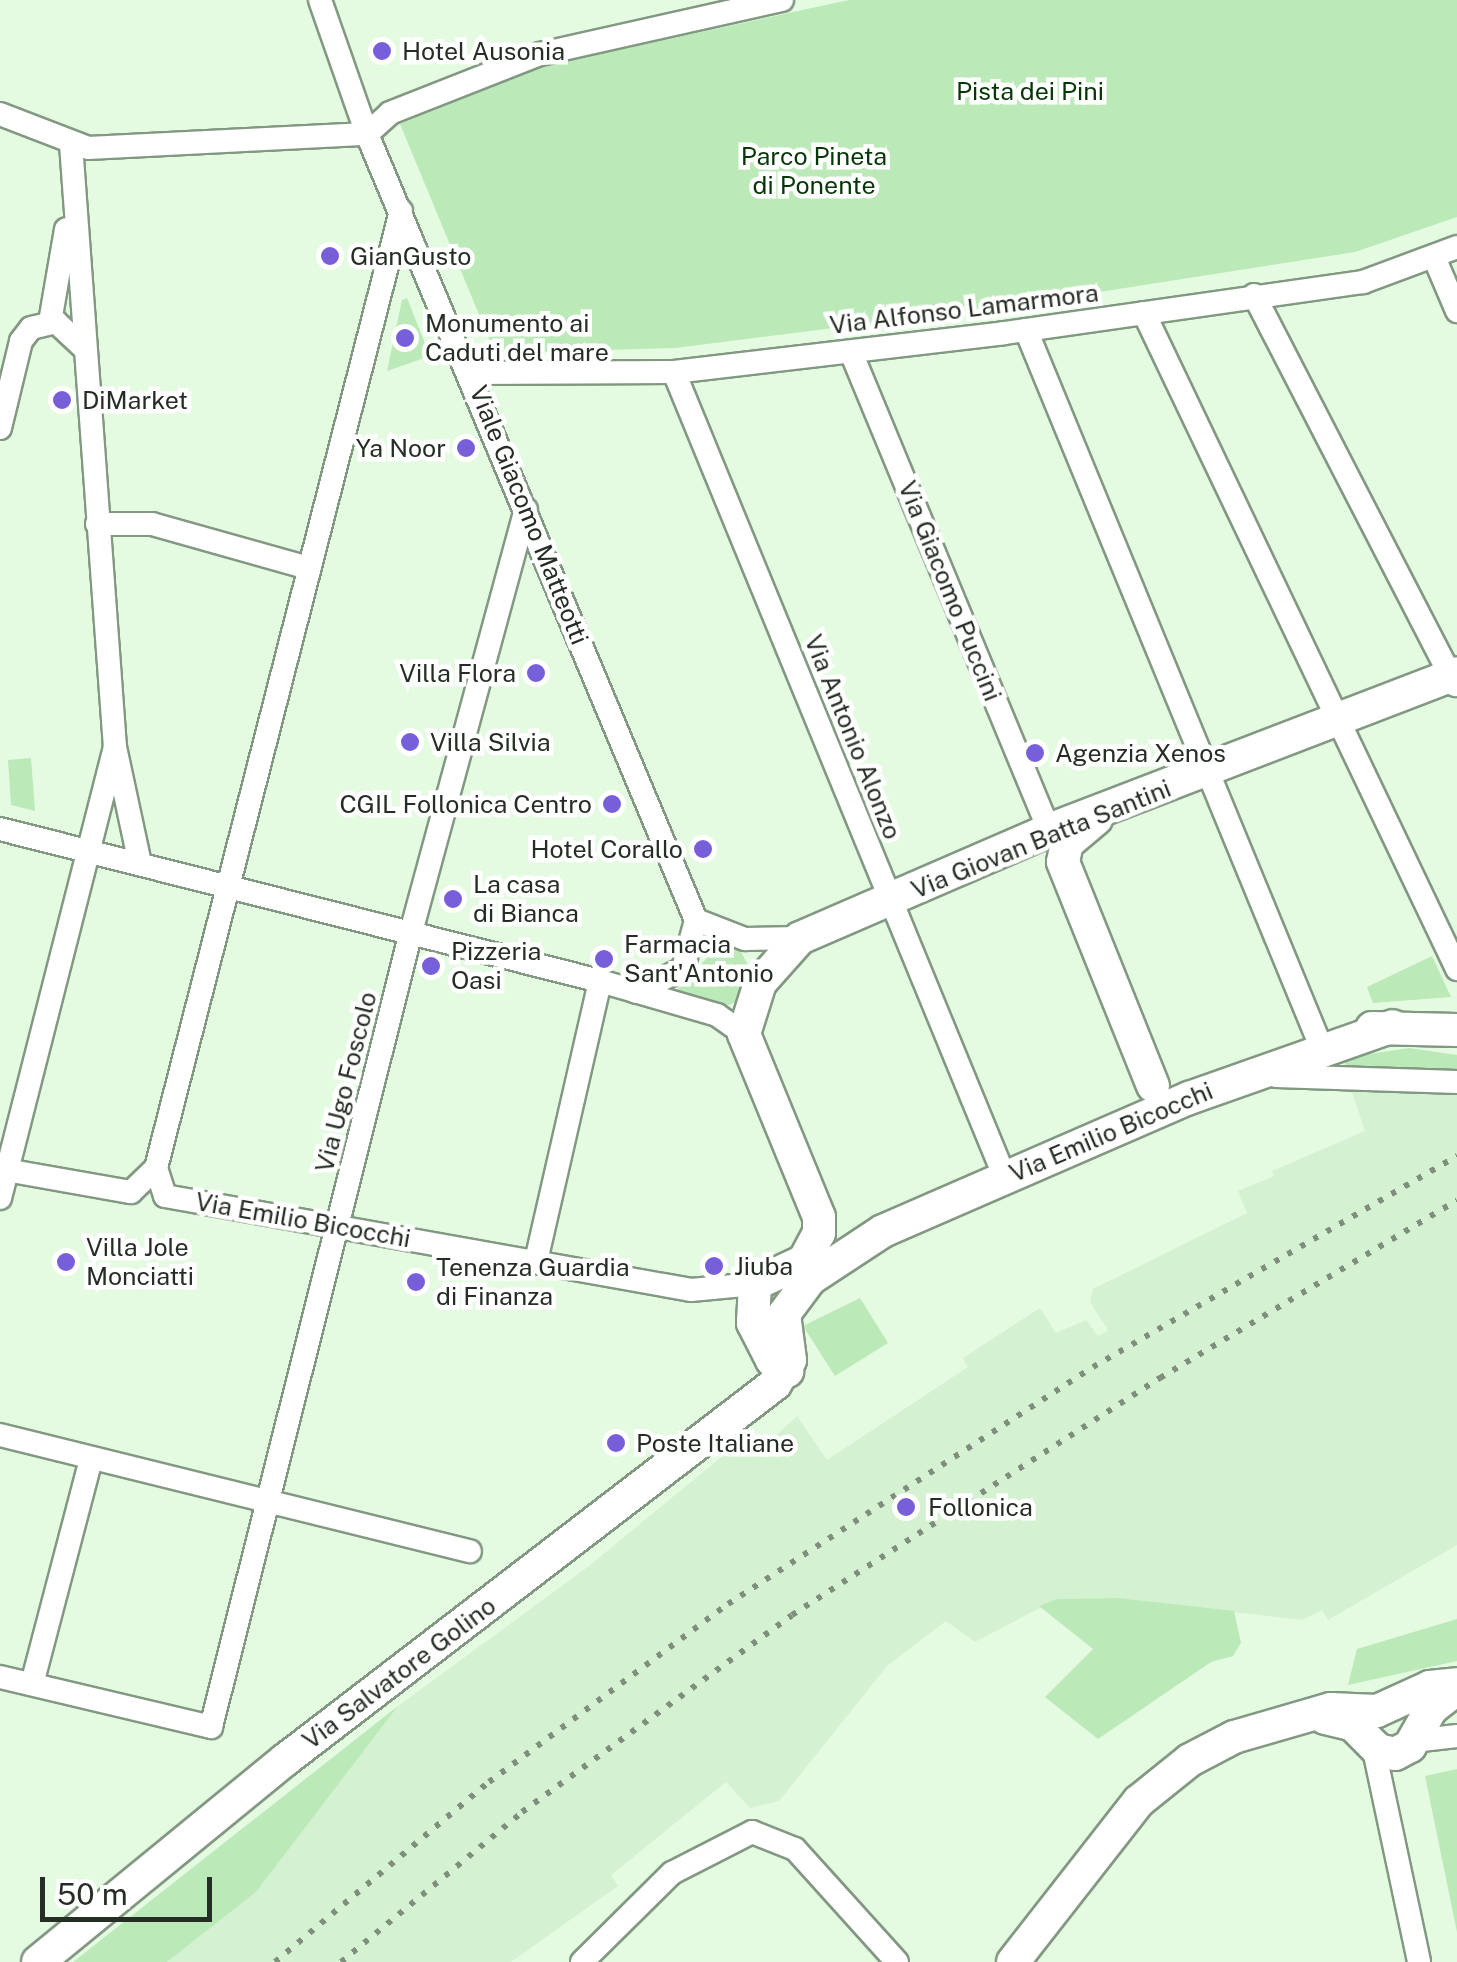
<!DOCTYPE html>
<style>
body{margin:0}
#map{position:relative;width:1457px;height:1962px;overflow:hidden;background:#e4fbe2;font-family:"Public Sans",sans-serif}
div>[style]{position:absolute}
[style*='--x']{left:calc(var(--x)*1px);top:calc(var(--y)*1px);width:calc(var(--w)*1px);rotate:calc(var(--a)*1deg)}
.built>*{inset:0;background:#d4f1d2}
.green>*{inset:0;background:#bbe9b8}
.roads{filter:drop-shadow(2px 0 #839882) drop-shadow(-2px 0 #839882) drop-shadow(0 2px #839882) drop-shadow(0 -2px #839882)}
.street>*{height:22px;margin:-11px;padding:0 11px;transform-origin:11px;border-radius:11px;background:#fff}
.secondary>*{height:32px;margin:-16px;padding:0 16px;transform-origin:16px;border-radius:16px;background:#fff}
.rail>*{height:6px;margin-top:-3px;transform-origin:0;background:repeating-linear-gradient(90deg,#7f8e7d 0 5px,transparent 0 15px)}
.dots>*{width:28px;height:28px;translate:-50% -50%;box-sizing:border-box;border:5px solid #fff;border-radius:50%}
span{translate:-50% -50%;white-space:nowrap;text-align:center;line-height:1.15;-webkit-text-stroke:9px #fff;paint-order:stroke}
.poi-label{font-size:25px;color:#252e24}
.left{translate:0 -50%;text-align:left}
.right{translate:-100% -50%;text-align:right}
.park-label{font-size:25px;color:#063707}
.street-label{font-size:25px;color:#252e24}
.scale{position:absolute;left:40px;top:1877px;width:172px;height:45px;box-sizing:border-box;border:5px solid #252e24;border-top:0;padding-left:12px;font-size:30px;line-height:35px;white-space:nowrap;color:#252e24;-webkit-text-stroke:8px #fff;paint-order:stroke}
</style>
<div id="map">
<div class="built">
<div style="clip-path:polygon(1352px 1092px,1457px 1093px,1457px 1545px,1328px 1620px,1322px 1610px,1302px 1620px,1118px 1598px,1057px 1599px,975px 1642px,946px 1621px,887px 1666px,779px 1801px,750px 1808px,726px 1782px,611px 1875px,618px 1886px,511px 1962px,167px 1962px,256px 1892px,398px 1706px,589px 1566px,737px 1444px,776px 1436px,797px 1416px,827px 1460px,968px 1367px,963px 1358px,1040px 1308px,1056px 1333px,1086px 1320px,1098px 1336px,1108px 1330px,1090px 1302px,1093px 1289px,1247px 1213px,1238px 1191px,1274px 1176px,1272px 1171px,1365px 1131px)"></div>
</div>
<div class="green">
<div style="clip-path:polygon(849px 0,1457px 0,1457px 217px,1355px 252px,1009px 306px,675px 348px,495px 353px,400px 124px,544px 66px)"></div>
<div style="clip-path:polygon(407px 298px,430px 356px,387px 371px,402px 300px)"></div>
<div style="clip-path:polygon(31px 758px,35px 811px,11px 805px,8px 760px)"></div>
<div style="clip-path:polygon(720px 944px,740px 950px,750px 969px,737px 1001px,729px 1005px,675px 992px)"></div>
<div style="clip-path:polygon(1432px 956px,1451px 997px,1373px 1003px,1367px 987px)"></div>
<div style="clip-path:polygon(1409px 1048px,1457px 1055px,1457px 1072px,1348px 1071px,1343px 1058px)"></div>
<div style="clip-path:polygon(860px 1298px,888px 1343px,835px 1376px,803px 1326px)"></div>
<div style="clip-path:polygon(1118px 1598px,1234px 1611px,1241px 1643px,1233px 1656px,1211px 1662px,1098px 1739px,1045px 1697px,1093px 1649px,1039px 1606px,1057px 1599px)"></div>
<div style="clip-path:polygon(1457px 1619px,1457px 1661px,1348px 1685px,1357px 1649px)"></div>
<div style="clip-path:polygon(398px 1706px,256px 1892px,167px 1962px,73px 1962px)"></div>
<div style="clip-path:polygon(1457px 1769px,1457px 1932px,1425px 1776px)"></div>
</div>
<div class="roads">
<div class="street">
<div style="--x:320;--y:0;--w:142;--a:70.7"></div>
<div style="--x:367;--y:134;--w:852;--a:67.29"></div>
<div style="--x:696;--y:920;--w:51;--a:104.9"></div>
<div style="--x:683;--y:969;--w:52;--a:153.9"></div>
<div style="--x:0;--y:114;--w:94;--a:21.1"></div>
<div style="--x:88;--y:148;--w:279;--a:-2.9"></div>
<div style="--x:367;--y:134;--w:31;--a:-42"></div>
<div style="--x:390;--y:113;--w:161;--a:-21.5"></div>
<div style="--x:540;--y:54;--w:248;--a:-12.6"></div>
<div style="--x:71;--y:144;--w:605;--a:85.83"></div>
<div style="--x:115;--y:747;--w:120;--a:77.9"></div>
<div style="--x:1434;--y:257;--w:59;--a:66.9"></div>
<div style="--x:1254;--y:295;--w:439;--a:62.7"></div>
<div style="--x:1144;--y:313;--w:727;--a:64.49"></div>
<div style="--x:50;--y:322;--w:94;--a:-80.2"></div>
<div style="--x:1026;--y:330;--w:765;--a:67.63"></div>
<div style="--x:851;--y:352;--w:517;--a:67.5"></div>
<div style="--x:674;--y:372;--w:871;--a:67.67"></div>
<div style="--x:471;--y:373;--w:203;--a:-0.3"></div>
<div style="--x:674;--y:372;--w:332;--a:-6.7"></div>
<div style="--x:1004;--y:333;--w:363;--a:-8.1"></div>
<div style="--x:1363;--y:282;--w:100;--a:-20.4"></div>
<div style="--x:0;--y:428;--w:89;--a:-76.4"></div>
<div style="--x:21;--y:341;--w:16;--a:-52"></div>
<div style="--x:31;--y:328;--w:26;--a:-13"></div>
<div style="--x:56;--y:322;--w:37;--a:43"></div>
<div style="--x:97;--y:524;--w:55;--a:0"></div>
<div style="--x:152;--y:524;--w:163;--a:15.7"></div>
<div style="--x:0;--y:829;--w:619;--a:14.22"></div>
<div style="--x:600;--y:981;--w:122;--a:16.2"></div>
<div style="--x:717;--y:1015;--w:33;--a:35"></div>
<div style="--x:696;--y:920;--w:53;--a:21.2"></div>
<div style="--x:745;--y:939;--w:55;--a:-1"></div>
<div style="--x:1276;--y:1076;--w:181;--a:1.9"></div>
<div style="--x:156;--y:1168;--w:29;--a:72"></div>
<div style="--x:165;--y:1196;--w:534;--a:10.13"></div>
<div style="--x:691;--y:1290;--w:64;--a:-5.4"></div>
<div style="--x:0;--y:1169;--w:133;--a:10"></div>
<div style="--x:131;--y:1192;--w:35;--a:-44"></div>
<div style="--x:156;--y:1168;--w:988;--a:-75.64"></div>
<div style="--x:0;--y:1198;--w:462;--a:-75.7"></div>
<div style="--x:536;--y:1261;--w:287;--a:-77.1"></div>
<div style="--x:0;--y:1435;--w:484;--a:13.9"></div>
<div style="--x:0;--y:1677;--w:217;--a:13.3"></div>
<div style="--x:211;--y:1727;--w:820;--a:-75.88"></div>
<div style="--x:411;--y:932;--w:438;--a:-74.8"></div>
<div style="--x:32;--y:1684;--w:233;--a:-75.3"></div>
<div style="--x:1413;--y:1741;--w:44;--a:-6.5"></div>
<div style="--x:1373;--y:1745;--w:222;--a:78"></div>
<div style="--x:582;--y:1962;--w:127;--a:-44.7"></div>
<div style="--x:672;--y:1873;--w:90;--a:-27.1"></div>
<div style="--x:752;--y:1832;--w:46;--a:21.6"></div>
<div style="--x:795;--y:1849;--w:152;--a:47.9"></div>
</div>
<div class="secondary">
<div style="--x:1096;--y:819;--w:38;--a:140"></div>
<div style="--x:1067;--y:843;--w:19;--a:102"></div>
<div style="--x:1063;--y:862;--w:241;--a:68.1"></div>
<div style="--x:1372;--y:1028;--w:85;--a:1.3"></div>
<div style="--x:755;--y:1284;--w:54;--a:-25.1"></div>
<div style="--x:804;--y:1261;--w:32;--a:-62"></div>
<div style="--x:819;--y:1233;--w:16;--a:-90"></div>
<div style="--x:819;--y:1217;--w:198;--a:-112.3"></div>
<div style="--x:744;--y:1034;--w:53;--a:-72.6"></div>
<div style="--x:760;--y:983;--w:60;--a:-48.4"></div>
<div style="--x:800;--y:938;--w:271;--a:-23.4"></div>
<div style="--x:1049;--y:830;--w:437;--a:-21"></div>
<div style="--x:755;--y:1284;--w:39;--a:93"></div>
<div style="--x:753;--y:1323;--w:42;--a:62.8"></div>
<div style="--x:772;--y:1360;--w:19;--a:36"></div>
<div style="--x:1325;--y:1718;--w:28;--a:13"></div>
<div style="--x:1352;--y:1724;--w:37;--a:45"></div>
<div style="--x:1378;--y:1750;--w:17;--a:13"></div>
<div style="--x:1395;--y:1754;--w:17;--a:-28"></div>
<div style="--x:1410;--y:1746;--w:43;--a:-60.4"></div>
<div style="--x:1431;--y:1709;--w:33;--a:-38"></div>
<div style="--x:38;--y:1962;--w:319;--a:-39.3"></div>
<div style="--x:285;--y:1760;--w:618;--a:-37.5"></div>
<div style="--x:775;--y:1384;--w:28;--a:-58"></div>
<div style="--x:790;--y:1360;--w:46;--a:-97.4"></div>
<div style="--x:784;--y:1314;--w:44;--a:-53.4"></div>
<div style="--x:810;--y:1279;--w:87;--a:-33.3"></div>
<div style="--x:883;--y:1231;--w:334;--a:-23.5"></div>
<div style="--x:1189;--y:1098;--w:216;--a:-19.4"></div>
<div style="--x:1013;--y:1962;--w:204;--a:-52"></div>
<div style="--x:1139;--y:1801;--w:65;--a:-38.8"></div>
<div style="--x:1190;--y:1760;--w:50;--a:-27.6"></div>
<div style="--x:1234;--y:1737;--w:101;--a:-16.1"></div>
<div style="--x:1331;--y:1709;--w:46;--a:2.5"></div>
<div style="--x:1377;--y:1711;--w:58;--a:-24.4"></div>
<div style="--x:1430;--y:1687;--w:27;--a:-6"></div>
</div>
</div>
<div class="rail">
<div style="--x:275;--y:1962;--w:280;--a:-40.1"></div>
<div style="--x:489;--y:1782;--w:298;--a:-36.7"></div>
<div style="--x:728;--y:1604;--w:435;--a:-33"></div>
<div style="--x:1093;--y:1367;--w:421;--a:-30.1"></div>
<div style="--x:341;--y:1962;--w:235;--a:-39.6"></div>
<div style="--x:522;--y:1812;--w:334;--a:-36.1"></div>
<div style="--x:792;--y:1615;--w:438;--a:-32.8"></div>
<div style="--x:1160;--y:1378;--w:346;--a:-30.9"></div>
</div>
<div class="dots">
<div style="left:382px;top:51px;background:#765fd9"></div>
<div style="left:330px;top:256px;background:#765fd9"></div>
<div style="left:405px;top:338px;background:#765fd9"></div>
<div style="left:62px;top:400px;background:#765fd9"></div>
<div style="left:466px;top:448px;background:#765fd9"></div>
<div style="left:536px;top:673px;background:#765fd9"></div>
<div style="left:410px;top:742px;background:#765fd9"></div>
<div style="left:1035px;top:753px;background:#765fd9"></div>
<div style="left:612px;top:804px;background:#765fd9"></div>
<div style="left:703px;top:849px;background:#765fd9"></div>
<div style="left:453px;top:899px;background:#765fd9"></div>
<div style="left:604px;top:959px;background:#765fd9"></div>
<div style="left:431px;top:966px;background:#765fd9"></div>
<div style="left:66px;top:1262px;background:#765fd9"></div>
<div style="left:714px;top:1266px;background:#765fd9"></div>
<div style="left:416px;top:1282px;background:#765fd9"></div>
<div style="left:616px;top:1443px;background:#765fd9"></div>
<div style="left:906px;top:1507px;background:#765fd9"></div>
</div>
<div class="poi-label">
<span class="left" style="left:402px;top:51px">Hotel Ausonia</span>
<span class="left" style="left:350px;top:256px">GianGusto</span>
<span class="left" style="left:425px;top:338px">Monumento ai<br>Caduti del mare</span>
<span class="left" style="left:82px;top:400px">DiMarket</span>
<span class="right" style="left:446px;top:448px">Ya Noor</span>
<span class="right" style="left:516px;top:673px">Villa Flora</span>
<span class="left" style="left:430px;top:742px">Villa Silvia</span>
<span class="left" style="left:1055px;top:753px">Agenzia Xenos</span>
<span class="right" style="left:592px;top:804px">CGIL Follonica Centro</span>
<span class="right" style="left:683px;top:849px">Hotel Corallo</span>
<span class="left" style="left:473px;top:899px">La casa<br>di Bianca</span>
<span class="left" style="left:624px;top:959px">Farmacia<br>Sant'Antonio</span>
<span class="left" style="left:451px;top:966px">Pizzeria<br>Oasi</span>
<span class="left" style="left:86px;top:1262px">Villa Jole<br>Monciatti</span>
<span class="left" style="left:734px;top:1266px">Jiuba</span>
<span class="left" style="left:436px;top:1282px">Tenenza Guardia<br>di Finanza</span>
<span class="left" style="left:636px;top:1443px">Poste Italiane</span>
<span class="left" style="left:928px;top:1507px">Follonica</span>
</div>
<div class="park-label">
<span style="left:1030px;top:91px">Pista dei Pini</span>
<span style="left:814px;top:171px">Parco Pineta<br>di Ponente</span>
</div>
<div class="street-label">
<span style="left:964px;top:309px;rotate:-7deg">Via Alfonso Lamarmora</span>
<span style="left:529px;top:515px;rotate:68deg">Viale Giacomo Matteotti</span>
<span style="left:950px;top:591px;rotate:68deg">Via Giacomo Puccini</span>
<span style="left:853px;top:737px;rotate:68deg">Via Antonio Alonzo</span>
<span style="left:1041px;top:839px;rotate:-22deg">Via Giovan Batta Santini</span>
<span style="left:346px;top:1082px;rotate:-76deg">Via Ugo Foscolo</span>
<span style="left:1111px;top:1132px;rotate:-23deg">Via Emilio Bicocchi</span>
<span style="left:303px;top:1220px;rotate:10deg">Via Emilio Bicocchi</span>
<span style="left:399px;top:1673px;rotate:-37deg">Via Salvatore Golino</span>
</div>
<div class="scale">50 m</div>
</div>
